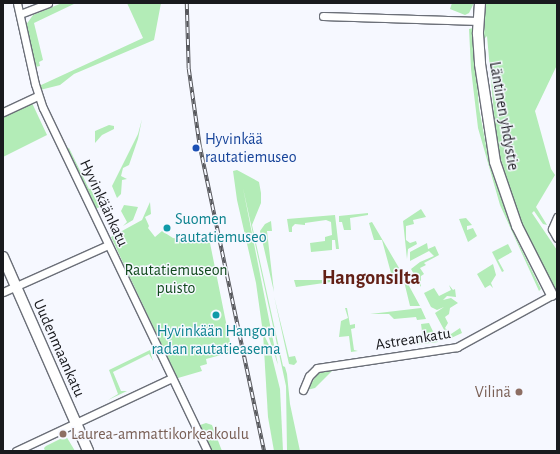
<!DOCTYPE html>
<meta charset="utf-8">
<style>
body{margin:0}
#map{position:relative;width:560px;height:454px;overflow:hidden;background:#f6f8ff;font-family:"Alegreya Sans",sans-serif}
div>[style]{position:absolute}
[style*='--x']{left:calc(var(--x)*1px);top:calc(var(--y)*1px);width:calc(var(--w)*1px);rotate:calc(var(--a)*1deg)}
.green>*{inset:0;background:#b3ecb7}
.roads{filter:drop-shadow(1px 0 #6b6f78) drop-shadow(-1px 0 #6b6f78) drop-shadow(0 1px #6b6f78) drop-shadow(0 -1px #6b6f78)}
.minor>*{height:7px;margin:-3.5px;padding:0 3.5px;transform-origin:3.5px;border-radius:3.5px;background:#fff}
.secondary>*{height:10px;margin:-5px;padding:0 5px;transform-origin:5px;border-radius:5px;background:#fff}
.rail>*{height:3.5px;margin-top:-1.75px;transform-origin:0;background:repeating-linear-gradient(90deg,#f6f8ff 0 6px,#56575c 0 12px);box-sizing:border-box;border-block:1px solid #56575c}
.dots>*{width:11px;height:11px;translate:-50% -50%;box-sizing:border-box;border:2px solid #f6f8ff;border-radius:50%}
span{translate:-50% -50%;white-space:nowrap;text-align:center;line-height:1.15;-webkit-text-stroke:3px #f6f8ff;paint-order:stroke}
.street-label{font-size:16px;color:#191a1e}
.transit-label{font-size:16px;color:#164399}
.left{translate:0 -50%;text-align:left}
.culture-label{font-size:16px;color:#0d838f}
.park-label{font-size:16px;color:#114a1d}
.education-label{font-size:16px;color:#785e54}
.right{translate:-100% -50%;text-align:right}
.district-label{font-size:20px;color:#632016;font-weight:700}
.frame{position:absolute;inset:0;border:4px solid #191a1e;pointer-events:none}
</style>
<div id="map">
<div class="green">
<div style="clip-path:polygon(62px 3px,76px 3px,34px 23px,43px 60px,39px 62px,40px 66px,35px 67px,26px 25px,33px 15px)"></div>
<div style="clip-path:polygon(127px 3px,161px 3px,154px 40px,74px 74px,60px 85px,40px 90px,39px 86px,143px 38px)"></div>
<div style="clip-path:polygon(452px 3px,474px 3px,469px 13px,465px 15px,450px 9px)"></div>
<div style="clip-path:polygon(485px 3px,557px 3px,557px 65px,535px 111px,551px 169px,555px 175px,536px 207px,547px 225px,543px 224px,534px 211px,532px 213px,557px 250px,557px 294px,523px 229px,497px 147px,487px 36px,484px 39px)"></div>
<div style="clip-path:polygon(473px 28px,479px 108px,490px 167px,514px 234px,541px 289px,539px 291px,500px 205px,478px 128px,471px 69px,469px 29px)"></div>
<div style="clip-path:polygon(32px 103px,47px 135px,3px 157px,3px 116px)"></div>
<div style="clip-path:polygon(142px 119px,138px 139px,129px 165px,123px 168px,121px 176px,127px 179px,122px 180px,121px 194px,117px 198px,112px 186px,138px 134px)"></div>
<div style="clip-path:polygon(109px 125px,114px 126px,114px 129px,102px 135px,95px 143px,95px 131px)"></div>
<div style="clip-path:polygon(69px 148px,89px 189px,92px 188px,101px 205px,105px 205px,95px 209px,66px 149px)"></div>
<div style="clip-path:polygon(237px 170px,259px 182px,261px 193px,261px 203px,252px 225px,283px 366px,285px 367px,287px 374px,290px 404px,300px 451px,287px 451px,286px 386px,243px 188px,278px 365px,269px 338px,262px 326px,256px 283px,237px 200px,233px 171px)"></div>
<div style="clip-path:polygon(150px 202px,151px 214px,145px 217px,149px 226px,148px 228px,155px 237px,162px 231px,173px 238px,196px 242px,209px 240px,210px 243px,232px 352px,206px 359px,207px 364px,200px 366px,202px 371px,178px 378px,197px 420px,111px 237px,142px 220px)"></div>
<div style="clip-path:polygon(124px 205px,138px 207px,133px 220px,123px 226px,127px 222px,121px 211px)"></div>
<div style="clip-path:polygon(421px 209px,426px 217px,413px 220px,414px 224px,406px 226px,406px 240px,410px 243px,416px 241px,417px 244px,408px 249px,407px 259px,403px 221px)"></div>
<div style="clip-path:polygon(368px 213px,368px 215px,350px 218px,351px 230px,344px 230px,342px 222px,339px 222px,339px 216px)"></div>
<div style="clip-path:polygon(335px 215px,339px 249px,336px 249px,335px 240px,332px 240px,332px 250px,311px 252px,310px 243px,325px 241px,325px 237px,332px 235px,331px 222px,326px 220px,305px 223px,305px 225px,295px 224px,292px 227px,292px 232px,289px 232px,287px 219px)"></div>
<div style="clip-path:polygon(466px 218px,472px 225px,467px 226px,467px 230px,473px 228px,477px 236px,468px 242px,459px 219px)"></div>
<div style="clip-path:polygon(271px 221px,272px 231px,267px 231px,274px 292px,260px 231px,265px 224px)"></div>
<div style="clip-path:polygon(372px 222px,402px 273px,420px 306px,410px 306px,402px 273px,391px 273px,382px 240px,374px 240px,369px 223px)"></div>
<div style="clip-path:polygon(427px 243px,428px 249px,435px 246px,439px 255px,424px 263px,426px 265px,420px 268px,424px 274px,421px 276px,421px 287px,411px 269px,420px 262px,434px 256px,429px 251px,410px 261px,410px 252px)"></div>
<div style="clip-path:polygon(508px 244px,512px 252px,498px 260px,504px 271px,502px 272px,492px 252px)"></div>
<div style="clip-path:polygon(493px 264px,496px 275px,491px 283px,493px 288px,490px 285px,485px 288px,477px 274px)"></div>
<div style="clip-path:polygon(294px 280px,331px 280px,331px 282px,296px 287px)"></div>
<div style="clip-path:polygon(449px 285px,453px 290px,455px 289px,456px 297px,447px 296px,443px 300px,451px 298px,458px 303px,450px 308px,449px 314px,445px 317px,448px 323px,445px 328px,451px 334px,460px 328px,462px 333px,449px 339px,435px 313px,444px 307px,437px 310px,431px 307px,424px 293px,434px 288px,439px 296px,451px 290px)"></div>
<div style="clip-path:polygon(274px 296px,289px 357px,295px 356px,297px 362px,294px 365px,289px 364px)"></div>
<div style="clip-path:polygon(345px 308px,347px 308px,350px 325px,355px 324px,355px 328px,351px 329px,354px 350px,358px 351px,351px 352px,349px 336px,339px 337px,341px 321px,348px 318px)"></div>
<div style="clip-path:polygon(421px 308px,426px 319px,417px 320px,416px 317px,394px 319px,389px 314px,370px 314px)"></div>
<div style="clip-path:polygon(429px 323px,438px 342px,414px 345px,414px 340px,423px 339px,421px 324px)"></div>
<div style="clip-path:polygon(263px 333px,269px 345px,280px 389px,283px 451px,274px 451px,268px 417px)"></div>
<div style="clip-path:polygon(150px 350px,153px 361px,149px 354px,113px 372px,121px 391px,127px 391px,108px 400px,118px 394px,109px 370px)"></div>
<div style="clip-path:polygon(336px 367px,315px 388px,307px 390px,318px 373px)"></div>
<div style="clip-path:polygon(206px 423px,212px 425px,222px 451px,212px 451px,200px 425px)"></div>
<div style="clip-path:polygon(66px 436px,75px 451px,45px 451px,44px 448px,46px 446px)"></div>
</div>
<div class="roads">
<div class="minor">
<div style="--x:17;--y:3;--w:83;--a:77.5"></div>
<div style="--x:35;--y:84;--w:25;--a:72"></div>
<div style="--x:43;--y:108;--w:380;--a:64.4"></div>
<div style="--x:20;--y:14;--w:30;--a:-21"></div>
<div style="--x:323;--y:16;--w:156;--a:1.8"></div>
<div style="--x:3;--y:112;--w:38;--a:-25"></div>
<div style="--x:557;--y:217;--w:13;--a:113"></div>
<div style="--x:552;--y:229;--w:10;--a:61"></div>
<div style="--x:3;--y:292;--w:115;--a:-24.1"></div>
<div style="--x:303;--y:390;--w:15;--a:-67"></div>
<div style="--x:309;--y:376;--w:11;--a:-45"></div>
<div style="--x:317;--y:368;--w:142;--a:-8.5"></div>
<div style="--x:457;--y:347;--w:108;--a:-28.7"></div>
<div style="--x:16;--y:451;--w:172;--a:-25.1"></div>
</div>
<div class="secondary">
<div style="--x:480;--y:3;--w:31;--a:94"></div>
<div style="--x:478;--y:34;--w:30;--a:86"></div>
<div style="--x:480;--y:64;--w:99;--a:81.3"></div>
<div style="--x:495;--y:162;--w:68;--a:71"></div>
<div style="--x:517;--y:226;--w:77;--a:63.1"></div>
<div style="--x:3;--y:257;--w:212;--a:66.3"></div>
</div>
</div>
<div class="rail">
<div style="--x:187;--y:3;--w:66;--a:88.3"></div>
<div style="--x:189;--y:69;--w:78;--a:81.9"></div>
<div style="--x:200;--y:146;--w:312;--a:78.1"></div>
</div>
<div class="dots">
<div style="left:196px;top:148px;background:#1a4fb4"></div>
<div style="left:167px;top:228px;background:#0f9aa8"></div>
<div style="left:216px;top:315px;background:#0f9aa8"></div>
<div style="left:519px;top:392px;background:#8d6e63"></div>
<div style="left:63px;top:434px;background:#8d6e63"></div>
</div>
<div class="street-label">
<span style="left:504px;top:116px;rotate:80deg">Läntinen yhdystie</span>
<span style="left:104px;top:203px;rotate:65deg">Hyvinkäänkatu</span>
<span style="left:413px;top:339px;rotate:-9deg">Astreankatu</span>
<span style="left:59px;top:348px;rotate:66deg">Uudenmaankatu</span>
</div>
<div class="transit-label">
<span class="left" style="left:205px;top:148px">Hyvinkää<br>rautatiemuseo</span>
</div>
<div class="culture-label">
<span class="left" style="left:175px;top:228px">Suomen<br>rautatiemuseo</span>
<span style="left:216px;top:340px">Hyvinkään Hangon<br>radan rautatieasema</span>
</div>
<div class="park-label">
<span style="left:176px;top:279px">Rautatiemuseon<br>puisto</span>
</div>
<div class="education-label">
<span class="right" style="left:511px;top:392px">Vilinä</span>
<span class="left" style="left:71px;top:434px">Laurea-ammattikorkeakoulu</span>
</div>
<div class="district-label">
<span style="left:371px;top:278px">Hangonsilta</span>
</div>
<div class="frame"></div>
</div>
